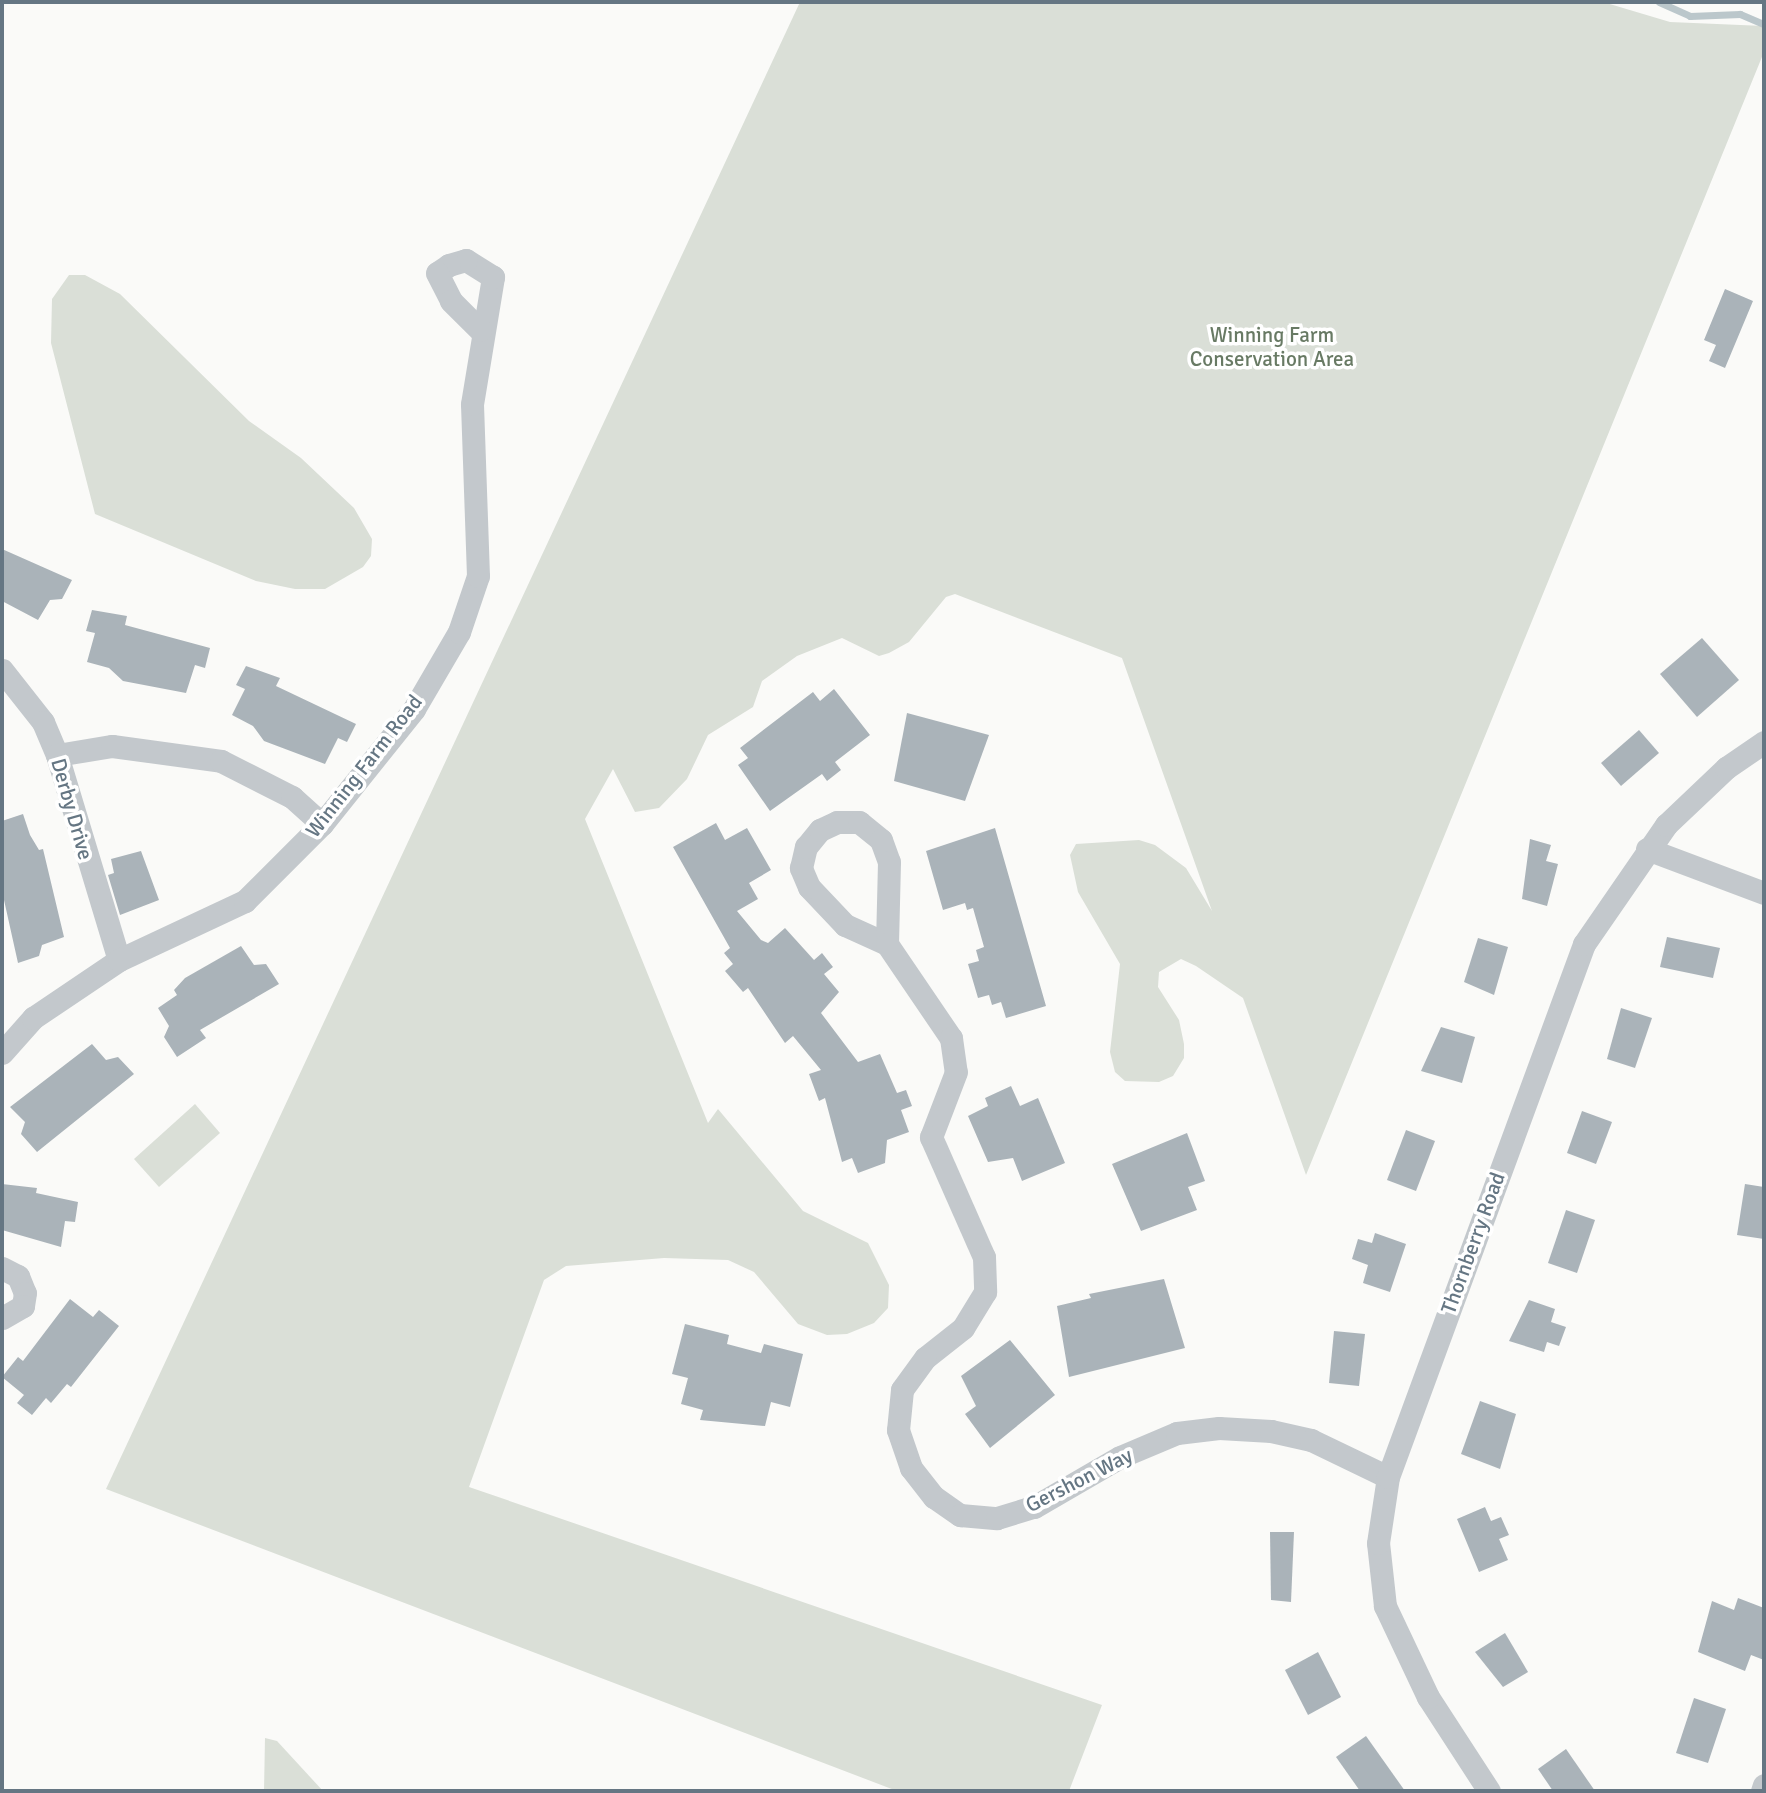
<!DOCTYPE html>
<style>
body{margin:0}
#map{position:relative;width:1766px;height:1793px;overflow:hidden;background:#fafaf8;font-family:Signika,sans-serif}
div>[style]{position:absolute}
[style*='--x']{left:calc(var(--x)*1px);top:calc(var(--y)*1px);width:calc(var(--w)*1px);rotate:calc(var(--a)*1deg)}
.green>*{inset:0;background:#dadfd7}
.stream>*{height:7px;margin:-3.5px;padding:0 3.5px;transform-origin:3.5px;border-radius:3.5px;background:#bbc7cb}
.building>*{inset:0;background:#aab3b9}
.street>*{height:23px;margin:-11.5px;padding:0 11.5px;transform-origin:11.5px;border-radius:11.5px;background:#c3c8cc}
span{translate:-50% -50%;white-space:nowrap;text-align:center;line-height:1.15;-webkit-text-stroke:7px #fff;paint-order:stroke}
.park-label{font-size:21px;color:#687a64}
.street-label{font-size:21px;color:#657683}
.frame{position:absolute;inset:0;border:4px solid #657683;pointer-events:none}
</style>
<div id="map">
<div class="green">
<div style="clip-path:polygon(800px 2px,1603px 2px,1670px 22px,1764px 26px,1764px 52px,1306px 1175px,1243px 998px,1196px 966px,1181px 959px,1159px 972px,1158px 987px,1179px 1020px,1184px 1044px,1184px 1058px,1173px 1076px,1159px 1082px,1125px 1081px,1115px 1072px,1110px 1052px,1120px 964px,1078px 892px,1070px 855px,1076px 844px,1139px 840px,1155px 845px,1186px 868px,1212px 911px,1122px 658px,955px 594px,946px 597px,909px 642px,889px 653px,879px 656px,842px 638px,797px 656px,762px 681px,753px 707px,708px 735px,687px 779px,659px 808px,635px 812px,613px 769px,585px 819px,708px 1123px,718px 1109px,803px 1211px,868px 1243px,889px 1285px,888px 1308px,874px 1323px,847px 1334px,827px 1335px,798px 1324px,754px 1272px,728px 1260px,664px 1258px,566px 1266px,544px 1280px,469px 1487px,1102px 1705px,1069px 1791px,897px 1791px,106px 1489px)"></div>
<div style="clip-path:polygon(69px 275px,85px 275px,120px 294px,249px 421px,301px 458px,354px 508px,372px 539px,371px 556px,363px 567px,325px 589px,295px 589px,256px 581px,95px 514px,51px 343px,52px 299px)"></div>
<div style="clip-path:polygon(195px 1104px,220px 1133px,159px 1187px,134px 1159px)"></div>
<div style="clip-path:polygon(265px 1738px,277px 1741px,323px 1791px,264px 1791px)"></div>
</div>
<div class="stream">
<div style="--x:1659;--y:2;--w:34;--a:24"></div>
<div style="--x:1690;--y:16;--w:50;--a:-2.3"></div>
<div style="--x:1740;--y:14;--w:26;--a:23"></div>
</div>
<div class="building">
<div style="clip-path:polygon(1725px 289px,1753px 301px,1725px 368px,1709px 361px,1716px 345px,1704px 340px)"></div>
<div style="clip-path:polygon(2px 549px,72px 580px,62px 599px,50px 600px,38px 620px,2px 601px)"></div>
<div style="clip-path:polygon(92px 610px,127px 616px,125px 625px,210px 648px,205px 668px,195px 665px,186px 693px,123px 681px,109px 668px,87px 662px,95px 633px,86px 631px)"></div>
<div style="clip-path:polygon(1702px 638px,1739px 680px,1697px 717px,1660px 674px)"></div>
<div style="clip-path:polygon(246px 666px,280px 678px,276px 686px,356px 724px,347px 742px,338px 738px,325px 764px,264px 741px,253px 726px,232px 715px,245px 689px,236px 685px)"></div>
<div style="clip-path:polygon(834px 689px,870px 735px,835px 762px,841px 770px,827px 781px,822px 774px,770px 811px,738px 765px,748px 758px,740px 748px,813px 692px,820px 701px)"></div>
<div style="clip-path:polygon(907px 713px,989px 735px,965px 801px,894px 781px)"></div>
<div style="clip-path:polygon(1639px 730px,1659px 753px,1621px 786px,1601px 763px)"></div>
<div style="clip-path:polygon(23px 814px,30px 835px,39px 850px,43px 849px,64px 937px,42px 945px,39px 956px,18px 963px,2px 891px,2px 821px)"></div>
<div style="clip-path:polygon(716px 823px,725px 840px,747px 828px,771px 870px,749px 883px,758px 899px,737px 911px,761px 940px,768px 943px,785px 928px,814px 960px,822px 953px,833px 967px,824px 974px,839px 992px,821px 1013px,858px 1062px,880px 1054px,897px 1093px,906px 1090px,912px 1106px,901px 1110px,909px 1132px,887px 1140px,885px 1163px,858px 1173px,852px 1158px,842px 1162px,825px 1098px,819px 1101px,809px 1074px,821px 1070px,793px 1036px,785px 1043px,748px 988px,743px 992px,725px 971px,733px 964px,724px 953px,730px 948px,673px 847px)"></div>
<div style="clip-path:polygon(995px 828px,1046px 1006px,1006px 1018px,1001px 1002px,992px 1005px,989px 995px,978px 998px,968px 964px,979px 961px,976px 950px,984px 947px,973px 908px,967px 910px,965px 903px,943px 910px,926px 851px)"></div>
<div style="clip-path:polygon(1530px 839px,1551px 845px,1546px 861px,1558px 864px,1547px 906px,1522px 899px)"></div>
<div style="clip-path:polygon(141px 851px,159px 900px,120px 915px,108px 875px,114px 873px,111px 859px)"></div>
<div style="clip-path:polygon(1667px 937px,1720px 948px,1713px 978px,1660px 967px)"></div>
<div style="clip-path:polygon(1478px 938px,1508px 947px,1494px 995px,1464px 982px)"></div>
<div style="clip-path:polygon(241px 946px,254px 965px,266px 964px,279px 984px,200px 1030px,206px 1038px,177px 1057px,164px 1037px,169px 1026px,158px 1008px,177px 995px,174px 990px,185px 978px)"></div>
<div style="clip-path:polygon(1621px 1008px,1652px 1018px,1635px 1068px,1607px 1059px)"></div>
<div style="clip-path:polygon(1441px 1027px,1475px 1037px,1462px 1083px,1421px 1071px)"></div>
<div style="clip-path:polygon(92px 1044px,106px 1060px,118px 1057px,134px 1074px,37px 1152px,21px 1134px,25px 1122px,10px 1107px)"></div>
<div style="clip-path:polygon(1011px 1086px,1020px 1106px,1038px 1098px,1065px 1163px,1022px 1181px,1013px 1158px,988px 1162px,968px 1116px,988px 1106px,985px 1098px)"></div>
<div style="clip-path:polygon(1582px 1111px,1612px 1122px,1596px 1164px,1567px 1153px)"></div>
<div style="clip-path:polygon(1406px 1130px,1435px 1141px,1416px 1191px,1387px 1180px)"></div>
<div style="clip-path:polygon(1187px 1133px,1205px 1181px,1188px 1187px,1197px 1210px,1141px 1231px,1112px 1164px)"></div>
<div style="clip-path:polygon(2px 1184px,37px 1188px,36px 1193px,78px 1202px,75px 1222px,65px 1221px,61px 1247px,2px 1230px)"></div>
<div style="clip-path:polygon(1745px 1184px,1764px 1187px,1764px 1239px,1737px 1235px)"></div>
<div style="clip-path:polygon(1566px 1210px,1595px 1220px,1577px 1273px,1548px 1263px)"></div>
<div style="clip-path:polygon(1375px 1233px,1406px 1244px,1390px 1292px,1363px 1283px,1368px 1265px,1352px 1259px,1358px 1239px,1372px 1243px)"></div>
<div style="clip-path:polygon(1164px 1279px,1185px 1348px,1069px 1377px,1057px 1306px,1091px 1298px,1089px 1294px)"></div>
<div style="clip-path:polygon(70px 1299px,93px 1317px,99px 1310px,119px 1326px,71px 1387px,67px 1384px,51px 1403px,46px 1398px,32px 1415px,17px 1403px,24px 1395px,2px 1377px,18px 1357px,23px 1361px)"></div>
<div style="clip-path:polygon(1529px 1300px,1555px 1309px,1551px 1322px,1566px 1327px,1559px 1346px,1547px 1342px,1544px 1352px,1509px 1341px)"></div>
<div style="clip-path:polygon(685px 1324px,729px 1335px,727px 1344px,761px 1353px,764px 1344px,803px 1354px,790px 1407px,771px 1402px,765px 1426px,700px 1420px,703px 1410px,681px 1404px,688px 1378px,672px 1374px)"></div>
<div style="clip-path:polygon(1334px 1331px,1365px 1334px,1359px 1386px,1329px 1383px)"></div>
<div style="clip-path:polygon(1010px 1340px,1055px 1395px,990px 1448px,965px 1414px,976px 1406px,961px 1376px)"></div>
<div style="clip-path:polygon(1480px 1401px,1516px 1414px,1500px 1469px,1461px 1454px)"></div>
<div style="clip-path:polygon(1485px 1507px,1491px 1521px,1501px 1517px,1509px 1535px,1499px 1539px,1508px 1560px,1479px 1572px,1457px 1519px)"></div>
<div style="clip-path:polygon(1270px 1532px,1294px 1532px,1291px 1602px,1271px 1600px)"></div>
<div style="clip-path:polygon(1738px 1598px,1764px 1608px,1764px 1660px,1751px 1655px,1745px 1671px,1698px 1652px,1712px 1601px,1734px 1610px)"></div>
<div style="clip-path:polygon(1505px 1633px,1528px 1672px,1503px 1687px,1475px 1652px)"></div>
<div style="clip-path:polygon(1318px 1652px,1341px 1697px,1308px 1715px,1285px 1670px)"></div>
<div style="clip-path:polygon(1694px 1698px,1726px 1709px,1708px 1763px,1676px 1753px)"></div>
<div style="clip-path:polygon(1366px 1736px,1405px 1791px,1360px 1791px,1336px 1757px)"></div>
<div style="clip-path:polygon(1566px 1749px,1595px 1791px,1553px 1791px,1538px 1769px)"></div>
</div>
<div class="street">
<div style="--x:2;--y:670;--w:66;--a:51.7"></div>
<div style="--x:43;--y:722;--w:36;--a:67"></div>
<div style="--x:57;--y:755;--w:214;--a:73.2"></div>
<div style="--x:57;--y:755;--w:56;--a:-9.3"></div>
<div style="--x:112;--y:746;--w:110;--a:7.8"></div>
<div style="--x:221;--y:761;--w:80;--a:26.9"></div>
<div style="--x:292;--y:797;--w:40;--a:42"></div>
<div style="--x:1647;--y:849;--w:125;--a:20.6"></div>
<div style="--x:887;--y:944;--w:46;--a:-155.7"></div>
<div style="--x:845;--y:925;--w:52;--a:-133.5"></div>
<div style="--x:809;--y:887;--w:21;--a:-113"></div>
<div style="--x:801;--y:868;--w:22;--a:-77"></div>
<div style="--x:806;--y:847;--w:22;--a:-51"></div>
<div style="--x:820;--y:830;--w:19;--a:-25"></div>
<div style="--x:837;--y:822;--w:22;--a:0"></div>
<div style="--x:859;--y:822;--w:28;--a:39"></div>
<div style="--x:881;--y:840;--w:23;--a:70"></div>
<div style="--x:889;--y:862;--w:82;--a:91.4"></div>
<div style="--x:887;--y:944;--w:114;--a:55.8"></div>
<div style="--x:951;--y:1038;--w:34;--a:82"></div>
<div style="--x:956;--y:1072;--w:70;--a:111"></div>
<div style="--x:931;--y:1137;--w:131;--a:66.2"></div>
<div style="--x:984;--y:1257;--w:35;--a:88"></div>
<div style="--x:985;--y:1292;--w:42;--a:121.4"></div>
<div style="--x:963;--y:1328;--w:48;--a:141.7"></div>
<div style="--x:925;--y:1358;--w:39;--a:126"></div>
<div style="--x:902;--y:1390;--w:40;--a:95.7"></div>
<div style="--x:898;--y:1430;--w:40;--a:71.1"></div>
<div style="--x:911;--y:1468;--w:37;--a:52"></div>
<div style="--x:934;--y:1497;--w:32;--a:35"></div>
<div style="--x:960;--y:1515;--w:37;--a:5"></div>
<div style="--x:997;--y:1518;--w:39;--a:-17"></div>
<div style="--x:1034;--y:1507;--w:99;--a:-30.2"></div>
<div style="--x:1120;--y:1457;--w:62;--a:-22.8"></div>
<div style="--x:1177;--y:1433;--w:42;--a:-6.8"></div>
<div style="--x:1219;--y:1428;--w:52;--a:3.3"></div>
<div style="--x:1271;--y:1431;--w:41;--a:12.7"></div>
<div style="--x:1311;--y:1440;--w:85;--a:25.7"></div>
<div style="--x:2;--y:1053;--w:47;--a:-48.5"></div>
<div style="--x:33;--y:1018;--w:104;--a:-34"></div>
<div style="--x:119;--y:960;--w:139;--a:-25.1"></div>
<div style="--x:245;--y:901;--w:109;--a:-45"></div>
<div style="--x:322;--y:824;--w:147;--a:-51.3"></div>
<div style="--x:414;--y:709;--w:89;--a:-59.7"></div>
<div style="--x:459;--y:632;--w:59;--a:-71.3"></div>
<div style="--x:478;--y:576;--w:172;--a:-92"></div>
<div style="--x:472;--y:404;--w:129;--a:-80.6"></div>
<div style="--x:493;--y:277;--w:32;--a:-148"></div>
<div style="--x:466;--y:260;--w:18;--a:164"></div>
<div style="--x:449;--y:265;--w:14;--a:146"></div>
<div style="--x:437;--y:273;--w:31;--a:63"></div>
<div style="--x:451;--y:301;--w:41;--a:45"></div>
<div style="--x:2;--y:1268;--w:18;--a:27"></div>
<div style="--x:18;--y:1276;--w:18;--a:68"></div>
<div style="--x:25;--y:1293;--w:13;--a:99"></div>
<div style="--x:23;--y:1306;--w:24;--a:150"></div>
<div style="--x:1489;--y:1791;--w:112;--a:-123"></div>
<div style="--x:1428;--y:1697;--w:101;--a:-115.3"></div>
<div style="--x:1385;--y:1606;--w:63;--a:-96.3"></div>
<div style="--x:1378;--y:1543;--w:67;--a:-81.4"></div>
<div style="--x:1388;--y:1477;--w:568;--a:-69.81"></div>
<div style="--x:1584;--y:944;--w:145;--a:-55.4"></div>
<div style="--x:1666;--y:825;--w:83;--a:-43.5"></div>
<div style="--x:1726;--y:768;--w:46;--a:-34.4"></div>
<div style="--x:1762;--y:1791;--w:6;--a:-72"></div>
</div>
<div class="park-label">
<span style="left:1272px;top:347px">Winning Farm<br>Conservation Area</span>
</div>
<div class="street-label">
<span style="left:364px;top:766px;rotate:-52deg">Winning Farm Road</span>
<span style="left:72px;top:809px;rotate:74deg">Derby Drive</span>
<span style="left:1473px;top:1243px;rotate:-70deg">Thornberry Road</span>
<span style="left:1079px;top:1480px;rotate:-27deg">Gershon Way</span>
</div>
<div class="frame"></div>
</div>
